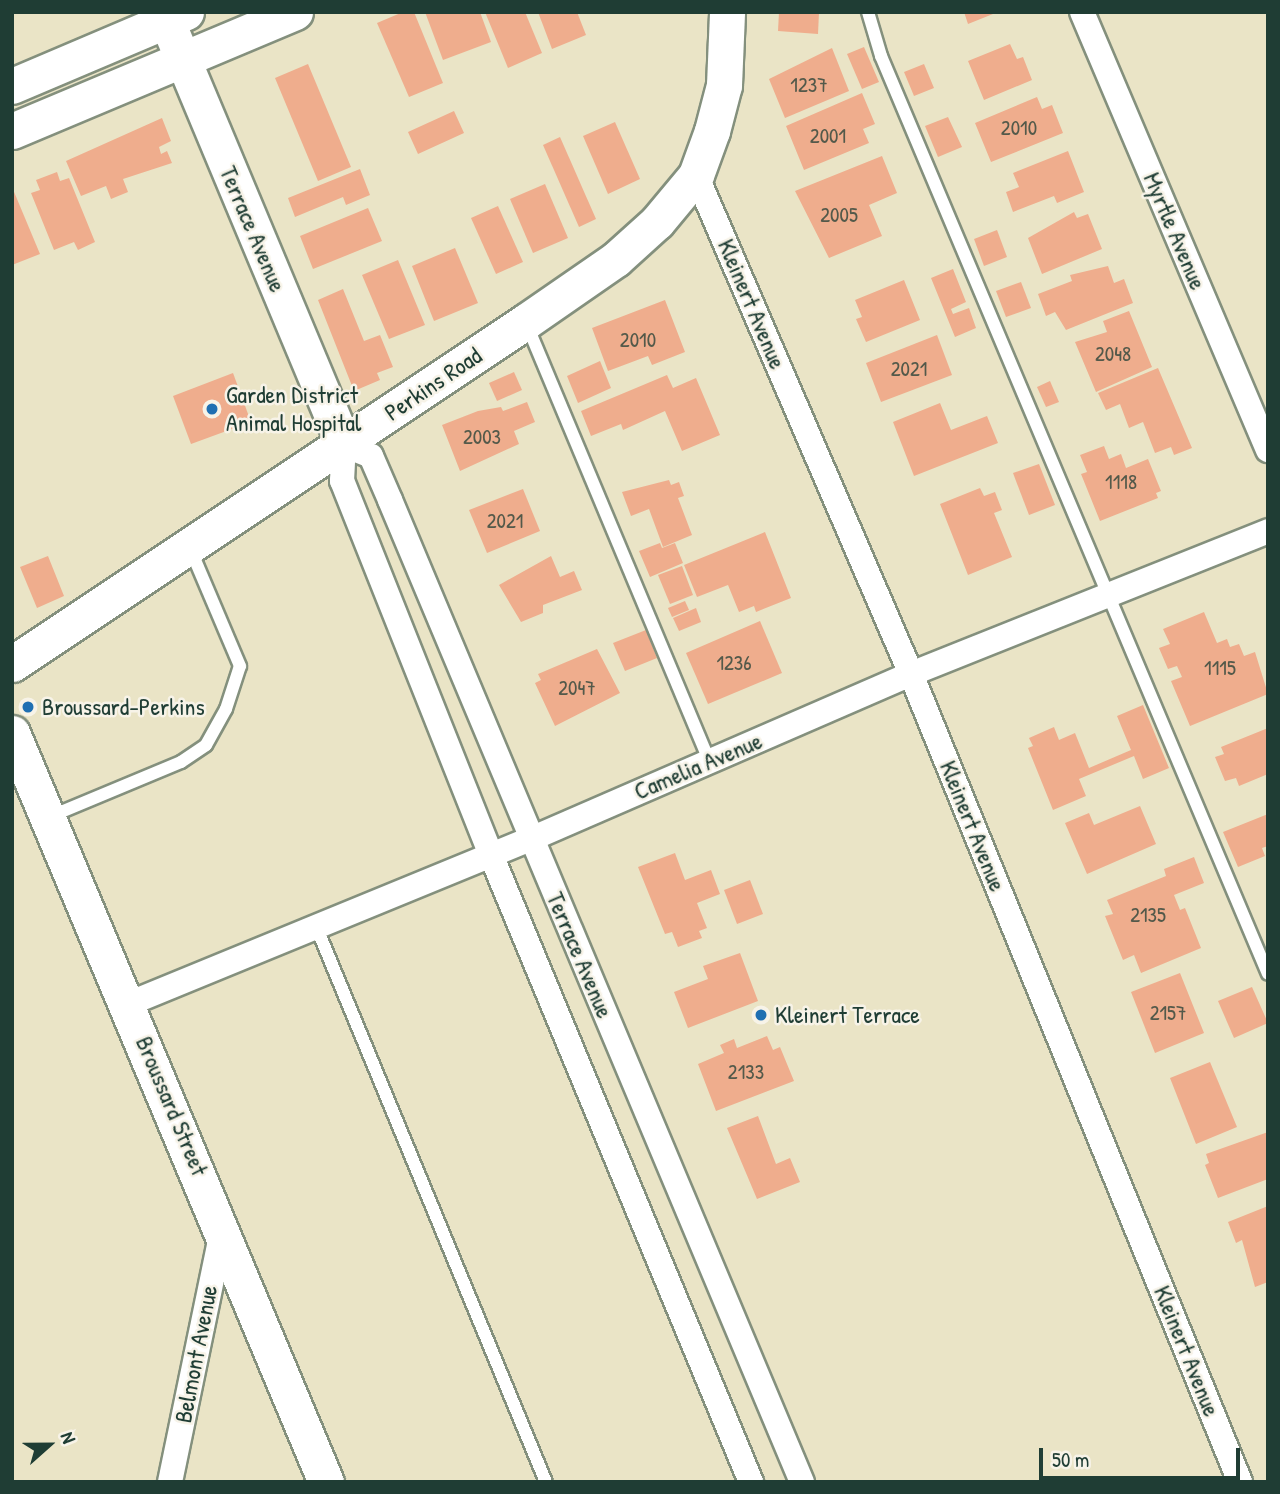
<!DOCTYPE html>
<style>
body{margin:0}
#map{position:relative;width:1280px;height:1494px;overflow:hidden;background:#eae4c6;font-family:"Patrick Hand",sans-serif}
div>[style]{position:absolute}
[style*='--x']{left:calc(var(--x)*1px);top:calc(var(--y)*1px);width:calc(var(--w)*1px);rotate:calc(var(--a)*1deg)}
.building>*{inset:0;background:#efad8d}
.roads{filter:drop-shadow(2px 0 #84907d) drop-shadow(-2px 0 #84907d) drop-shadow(0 2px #84907d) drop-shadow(0 -2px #84907d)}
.lane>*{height:12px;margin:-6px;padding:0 6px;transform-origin:6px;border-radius:6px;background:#fff}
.street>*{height:24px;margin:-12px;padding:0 12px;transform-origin:12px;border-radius:12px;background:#fff}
.secondary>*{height:35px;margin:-17.5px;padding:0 17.5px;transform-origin:17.5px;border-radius:17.5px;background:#fff}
.dots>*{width:19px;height:19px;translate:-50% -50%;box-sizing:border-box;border:4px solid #f7f3e8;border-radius:50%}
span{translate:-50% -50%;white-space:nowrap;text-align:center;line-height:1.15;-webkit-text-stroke:5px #f7f3e8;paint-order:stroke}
.number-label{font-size:21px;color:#53594a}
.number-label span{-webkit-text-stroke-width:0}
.street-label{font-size:24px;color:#1f3d34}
.poi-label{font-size:24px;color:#1f3d34}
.left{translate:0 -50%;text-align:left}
.frame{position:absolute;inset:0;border:14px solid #1f3d34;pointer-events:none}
.north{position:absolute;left:14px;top:1410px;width:70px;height:70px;-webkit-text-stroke:5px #f7f3e8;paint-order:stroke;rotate:69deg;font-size:19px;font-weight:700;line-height:28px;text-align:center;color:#1f3d34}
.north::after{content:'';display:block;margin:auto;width:24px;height:32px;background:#1f3d34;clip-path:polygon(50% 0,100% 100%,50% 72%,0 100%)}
.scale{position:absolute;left:1039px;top:1448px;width:201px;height:32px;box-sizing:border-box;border:4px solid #1f3d34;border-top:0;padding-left:9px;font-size:21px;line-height:24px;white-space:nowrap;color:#1f3d34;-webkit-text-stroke:5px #f7f3e8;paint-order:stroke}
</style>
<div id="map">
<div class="building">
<div style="clip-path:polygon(403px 12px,414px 12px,443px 83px,409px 97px,377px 23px)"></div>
<div style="clip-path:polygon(425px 12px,480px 12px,491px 42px,443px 60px)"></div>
<div style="clip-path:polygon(485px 12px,525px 12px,542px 53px,508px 68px)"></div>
<div style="clip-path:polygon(538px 12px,577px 12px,586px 35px,552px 49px)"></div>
<div style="clip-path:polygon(779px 12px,819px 12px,818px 34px,778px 31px)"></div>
<div style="clip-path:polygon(964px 12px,998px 12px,968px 24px)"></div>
<div style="clip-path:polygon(1010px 44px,1017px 59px,1023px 57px,1032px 80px,984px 100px,968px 61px)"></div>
<div style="clip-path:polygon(864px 47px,879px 82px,862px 89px,847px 54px)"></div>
<div style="clip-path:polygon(832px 48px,849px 91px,785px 118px,769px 79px)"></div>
<div style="clip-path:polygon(308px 64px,351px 167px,318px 181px,275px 78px)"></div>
<div style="clip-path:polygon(924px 64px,934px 88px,914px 96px,904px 72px)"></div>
<div style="clip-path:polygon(862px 93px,875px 124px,863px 129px,869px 143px,804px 170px,786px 126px)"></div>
<div style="clip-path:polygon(1037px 97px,1042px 109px,1052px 105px,1063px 133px,991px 162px,975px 123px)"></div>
<div style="clip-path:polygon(454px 111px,464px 133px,418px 154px,408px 132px)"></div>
<div style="clip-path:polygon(948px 117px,962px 147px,938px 157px,925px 126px)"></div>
<div style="clip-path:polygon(162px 118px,171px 141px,159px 147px,161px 154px,167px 151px,172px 163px,123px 179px,128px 192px,111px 199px,106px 186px,81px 196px,66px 161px)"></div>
<div style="clip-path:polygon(615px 122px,640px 179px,608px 194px,583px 136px)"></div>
<div style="clip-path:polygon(560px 137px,596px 219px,579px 227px,543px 145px)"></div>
<div style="clip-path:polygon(1068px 151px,1084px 192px,1057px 203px,1054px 196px,1013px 212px,1006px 192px,1019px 187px,1013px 173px)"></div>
<div style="clip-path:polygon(882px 156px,897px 193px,869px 205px,882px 236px,829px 258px,795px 191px)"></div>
<div style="clip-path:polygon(360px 169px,370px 195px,346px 205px,343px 197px,295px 217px,288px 198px)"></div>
<div style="clip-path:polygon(57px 172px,60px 181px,69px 178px,95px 242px,78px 250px,74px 242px,54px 250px,31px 193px,40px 190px,36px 180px)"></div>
<div style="clip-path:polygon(545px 184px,568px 238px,533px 253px,510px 199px)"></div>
<div style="clip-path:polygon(12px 187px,40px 254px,12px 265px)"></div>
<div style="clip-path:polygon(498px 206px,523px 262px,496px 274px,471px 218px)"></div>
<div style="clip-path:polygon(368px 208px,382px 241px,313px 269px,300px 236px)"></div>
<div style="clip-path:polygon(1074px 212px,1077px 218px,1088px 214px,1102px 249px,1042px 274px,1028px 238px)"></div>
<div style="clip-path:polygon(997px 230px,1007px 257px,984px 266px,974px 239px)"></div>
<div style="clip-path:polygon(455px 248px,478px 303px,434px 321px,412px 266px)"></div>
<div style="clip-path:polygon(398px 260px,425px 325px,389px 339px,362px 275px)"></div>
<div style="clip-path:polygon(1108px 266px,1114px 283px,1124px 279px,1133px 303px,1066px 330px,1055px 312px,1046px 316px,1038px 294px,1072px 281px,1070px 275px)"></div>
<div style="clip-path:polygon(953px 269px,966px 302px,951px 309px,953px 314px,969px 308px,976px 328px,955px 337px,931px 278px)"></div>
<div style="clip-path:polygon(904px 280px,920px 320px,866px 342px,856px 319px,862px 317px,855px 300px)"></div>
<div style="clip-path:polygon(1021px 282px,1031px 308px,1006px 317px,996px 291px)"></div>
<div style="clip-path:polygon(343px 289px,364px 341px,380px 335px,393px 367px,377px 373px,380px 380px,354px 391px,318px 300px)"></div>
<div style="clip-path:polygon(665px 300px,685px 352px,652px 365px,648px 356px,608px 371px,592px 328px)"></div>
<div style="clip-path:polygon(1129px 311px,1152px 367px,1096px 392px,1075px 342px,1107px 332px,1103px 321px)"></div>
<div style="clip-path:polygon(937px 335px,952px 375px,881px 402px,866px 363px)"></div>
<div style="clip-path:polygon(600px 361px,611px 388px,578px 403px,567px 376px)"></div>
<div style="clip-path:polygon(1158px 368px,1192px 448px,1174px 455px,1171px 447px,1155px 453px,1143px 422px,1129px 428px,1120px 404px,1106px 410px,1098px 393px)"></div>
<div style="clip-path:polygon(514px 372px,522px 390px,497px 401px,489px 383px)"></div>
<div style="clip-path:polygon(233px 373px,251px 422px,191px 444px,173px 396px)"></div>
<div style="clip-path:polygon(667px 375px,673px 388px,696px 378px,720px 435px,682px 451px,665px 411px,623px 430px,621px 424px,591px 436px,581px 411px)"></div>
<div style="clip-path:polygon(1050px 381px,1059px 402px,1046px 407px,1037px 387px)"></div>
<div style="clip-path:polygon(527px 402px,535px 422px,514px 431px,519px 444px,460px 471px,442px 425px,478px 411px,501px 407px,503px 411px)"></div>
<div style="clip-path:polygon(940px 403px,951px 430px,987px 416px,998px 443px,914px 476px,893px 422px)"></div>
<div style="clip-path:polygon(1104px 446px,1109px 459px,1121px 454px,1126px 468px,1148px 459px,1161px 491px,1156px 493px,1158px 498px,1100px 521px,1081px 474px,1087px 472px,1080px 455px)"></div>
<div style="clip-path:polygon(1039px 464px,1055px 505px,1029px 515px,1013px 473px)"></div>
<div style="clip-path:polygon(669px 480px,671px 485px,679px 482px,684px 496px,678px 498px,692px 535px,663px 547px,649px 509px,631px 516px,622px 492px)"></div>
<div style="clip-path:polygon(980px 488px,984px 496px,995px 492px,1002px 510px,994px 513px,1012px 557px,968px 575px,940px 504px)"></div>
<div style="clip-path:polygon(523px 489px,540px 531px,487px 553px,469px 510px)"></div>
<div style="clip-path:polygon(765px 532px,791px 598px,756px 612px,754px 606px,739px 612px,728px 585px,697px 597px,684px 565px)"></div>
<div style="clip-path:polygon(660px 543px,662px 548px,675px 543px,683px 563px,650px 577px,639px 551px)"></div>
<div style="clip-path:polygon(48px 556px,64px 596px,37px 608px,20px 567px)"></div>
<div style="clip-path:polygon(551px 556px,560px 577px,574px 571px,582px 590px,543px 605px,543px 613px,521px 622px,499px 585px)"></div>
<div style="clip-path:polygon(682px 566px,693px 595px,670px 604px,658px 575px)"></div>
<div style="clip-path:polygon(685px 601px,689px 610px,672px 617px,668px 608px)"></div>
<div style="clip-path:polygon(696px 608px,701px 622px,679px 631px,673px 618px)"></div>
<div style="clip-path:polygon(1204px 612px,1217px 643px,1227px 639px,1230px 647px,1239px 644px,1244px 656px,1255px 652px,1268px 694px,1190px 726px,1171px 681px,1182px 677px,1177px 666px,1168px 669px,1159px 648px,1170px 644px,1163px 629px)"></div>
<div style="clip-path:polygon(760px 621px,782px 673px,708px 704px,686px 653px)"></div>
<div style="clip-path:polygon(646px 630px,657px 658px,625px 671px,613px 643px)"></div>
<div style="clip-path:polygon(597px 649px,620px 693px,555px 726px,535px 683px,541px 680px,538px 674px)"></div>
<div style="clip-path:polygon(1143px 705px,1169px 768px,1143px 779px,1134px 756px,1079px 779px,1086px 796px,1053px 810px,1028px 748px,1033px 746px,1029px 738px,1054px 727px,1059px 740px,1075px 733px,1089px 768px,1131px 750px,1117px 716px)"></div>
<div style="clip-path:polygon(1268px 728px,1268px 774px,1239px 786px,1236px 778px,1225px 781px,1215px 757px,1224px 754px,1221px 747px)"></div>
<div style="clip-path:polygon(1140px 806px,1156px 844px,1087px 874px,1065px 823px,1089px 813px,1094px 825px)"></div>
<div style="clip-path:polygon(1268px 814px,1268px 846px,1262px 848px,1265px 856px,1238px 867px,1223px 832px)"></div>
<div style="clip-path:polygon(675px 853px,685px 880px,711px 870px,720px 894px,697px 903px,707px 928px,699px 931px,702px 938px,678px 947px,672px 932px,665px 934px,638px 867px)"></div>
<div style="clip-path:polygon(1194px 857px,1204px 883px,1174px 895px,1180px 910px,1185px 908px,1201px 948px,1141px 973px,1134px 955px,1123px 960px,1105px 916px,1113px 914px,1107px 900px,1166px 876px,1164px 869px)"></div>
<div style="clip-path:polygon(750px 880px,763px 914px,737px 924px,724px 890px)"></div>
<div style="clip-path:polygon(740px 953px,758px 1001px,688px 1028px,674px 992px,708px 979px,703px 966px)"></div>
<div style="clip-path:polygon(1180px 973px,1204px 1033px,1155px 1053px,1131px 992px)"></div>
<div style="clip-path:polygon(1252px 987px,1268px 1023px,1234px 1038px,1218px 1001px)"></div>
<div style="clip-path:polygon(767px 1036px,773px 1050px,780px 1047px,794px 1081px,716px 1111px,698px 1064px,724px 1053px,720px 1045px,734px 1039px,737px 1048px)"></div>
<div style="clip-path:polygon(1210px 1062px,1237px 1127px,1196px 1144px,1170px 1078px)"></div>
<div style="clip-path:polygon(758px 1116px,776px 1164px,790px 1158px,800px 1182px,757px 1199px,727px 1128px)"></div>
<div style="clip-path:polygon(1268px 1132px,1268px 1179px,1218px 1198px,1205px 1165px,1209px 1163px,1206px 1154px)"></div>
<div style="clip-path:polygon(1268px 1206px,1268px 1282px,1255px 1287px,1242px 1240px,1236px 1243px,1228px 1222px)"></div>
</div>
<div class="roads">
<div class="lane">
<div style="--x:868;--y:12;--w:46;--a:73.5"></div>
<div style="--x:881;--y:56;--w:996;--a:67.14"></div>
<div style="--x:527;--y:325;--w:472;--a:67.3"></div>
<div style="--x:49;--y:817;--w:143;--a:-22.6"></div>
<div style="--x:181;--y:762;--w:30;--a:-34"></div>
<div style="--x:206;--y:745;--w:41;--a:-60.9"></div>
<div style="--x:226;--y:709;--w:45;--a:-72"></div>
<div style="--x:240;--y:666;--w:128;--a:-113"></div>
<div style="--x:316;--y:926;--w:602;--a:67.53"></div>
</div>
<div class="street">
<div style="--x:1082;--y:12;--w:476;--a:67"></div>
<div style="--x:696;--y:175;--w:543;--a:66.69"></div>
<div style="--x:911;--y:674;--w:872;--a:67.84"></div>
<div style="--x:128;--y:1004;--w:435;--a:-22.3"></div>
<div style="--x:531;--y:839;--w:414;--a:-23.5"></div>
<div style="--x:911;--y:674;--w:385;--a:-21.8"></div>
<div style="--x:170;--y:1482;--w:257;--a:-78.3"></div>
<div style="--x:751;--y:1482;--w:679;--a:-112.52"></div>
<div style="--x:491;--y:855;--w:403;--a:-111.7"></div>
<div style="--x:342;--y:481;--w:36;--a:-87"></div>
<div style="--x:344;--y:445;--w:29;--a:22"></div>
<div style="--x:371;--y:456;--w:48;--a:66.6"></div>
<div style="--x:390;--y:500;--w:1065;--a:67.24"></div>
</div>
<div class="secondary">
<div style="--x:163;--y:12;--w:469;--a:67.3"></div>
<div style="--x:12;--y:86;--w:189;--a:-23"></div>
<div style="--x:12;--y:131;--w:307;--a:-22.8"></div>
<div style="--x:12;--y:664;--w:617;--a:-33.69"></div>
<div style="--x:525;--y:322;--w:111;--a:-34.7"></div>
<div style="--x:616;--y:259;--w:55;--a:-42.1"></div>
<div style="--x:657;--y:222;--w:61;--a:-50.3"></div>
<div style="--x:696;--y:175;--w:47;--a:-70"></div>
<div style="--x:712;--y:131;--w:48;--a:-75.4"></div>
<div style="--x:724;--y:85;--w:73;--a:-87.6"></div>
<div style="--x:12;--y:733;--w:812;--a:67.26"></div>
</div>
</div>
<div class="dots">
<div style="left:212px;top:409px;background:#1f6fb2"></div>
<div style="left:28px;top:707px;background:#1f6fb2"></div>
<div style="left:761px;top:1015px;background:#1f6fb2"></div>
</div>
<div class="number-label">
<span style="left:809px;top:85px">1237</span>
<span style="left:1019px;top:128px">2010</span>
<span style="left:828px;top:136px">2001</span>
<span style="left:839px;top:215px">2005</span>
<span style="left:638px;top:340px">2010</span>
<span style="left:1113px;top:354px">2048</span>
<span style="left:909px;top:369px">2021</span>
<span style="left:482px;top:437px">2003</span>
<span style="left:1121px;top:482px">1118</span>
<span style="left:505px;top:521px">2021</span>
<span style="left:734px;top:663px">1236</span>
<span style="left:1220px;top:668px">1115</span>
<span style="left:577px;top:688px">2047</span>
<span style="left:1148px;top:915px">2135</span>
<span style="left:1168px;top:1013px">2157</span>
<span style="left:746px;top:1072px">2133</span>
</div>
<div class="street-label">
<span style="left:253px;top:229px;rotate:67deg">Terrace Avenue</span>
<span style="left:1175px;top:231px;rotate:67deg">Myrtle Avenue</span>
<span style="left:752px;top:304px;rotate:67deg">Kleinert Avenue</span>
<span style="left:433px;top:384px;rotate:-34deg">Perkins Road</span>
<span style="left:698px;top:766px;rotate:-23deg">Camelia Avenue</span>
<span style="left:973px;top:826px;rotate:68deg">Kleinert Avenue</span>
<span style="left:580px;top:955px;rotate:67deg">Terrace Avenue</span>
<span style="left:172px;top:1106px;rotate:67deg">Broussard Street</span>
<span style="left:1187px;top:1351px;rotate:68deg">Kleinert Avenue</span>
<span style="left:196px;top:1354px;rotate:-79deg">Belmont Avenue</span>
</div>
<div class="poi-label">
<span class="left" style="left:226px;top:409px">Garden District<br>Animal Hospital</span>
<span class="left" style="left:42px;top:707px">Broussard-Perkins</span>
<span class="left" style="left:775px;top:1015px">Kleinert Terrace</span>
</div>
<div class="frame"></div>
<div class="north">N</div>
<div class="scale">50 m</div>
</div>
